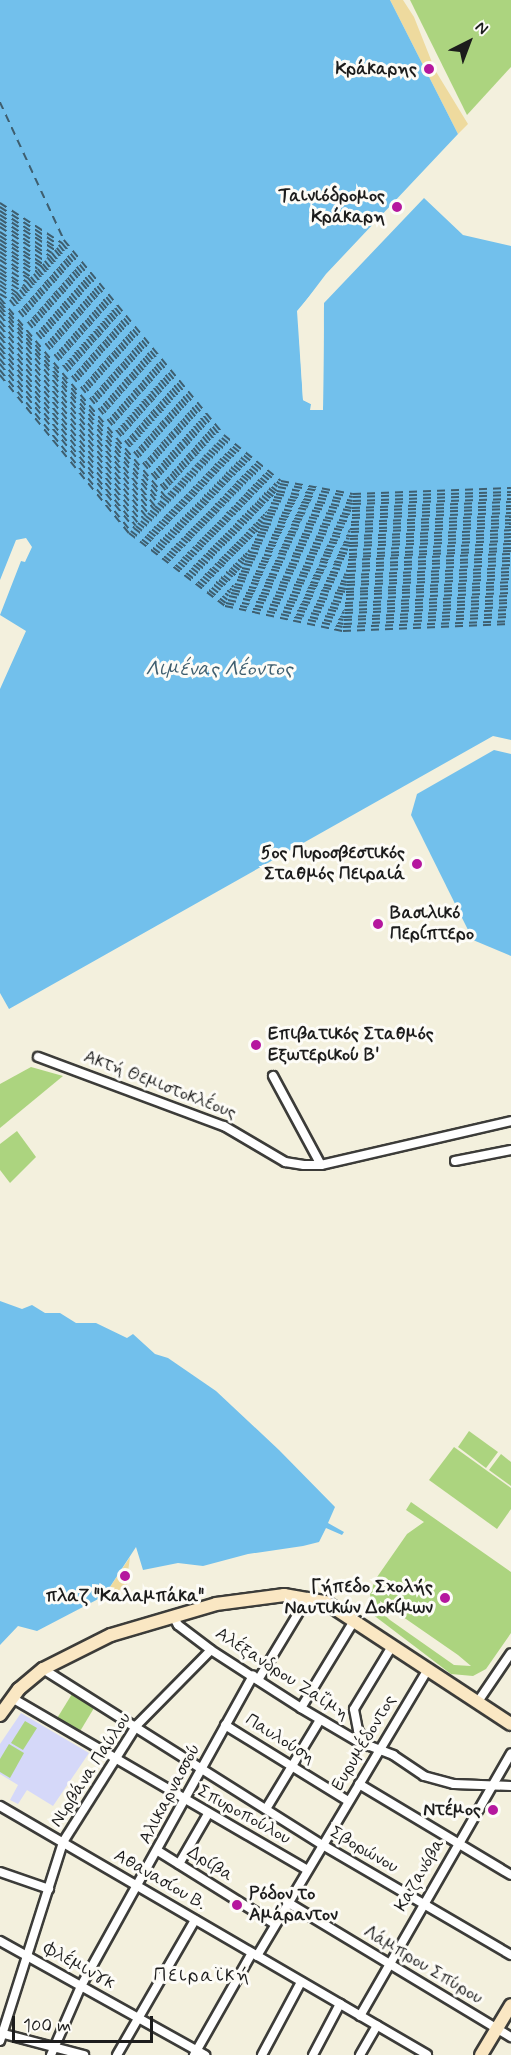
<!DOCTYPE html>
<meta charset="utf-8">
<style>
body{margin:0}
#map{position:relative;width:511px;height:2055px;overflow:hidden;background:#f3f0dd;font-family:Mynerve,sans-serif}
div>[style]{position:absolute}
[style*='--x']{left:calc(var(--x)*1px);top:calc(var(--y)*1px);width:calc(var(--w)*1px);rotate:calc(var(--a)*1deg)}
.built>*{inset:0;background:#d5d8f9}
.green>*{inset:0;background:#acd47f}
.sand>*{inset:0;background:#eeda9e}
.water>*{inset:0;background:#72c0ec}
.pier>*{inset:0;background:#f3f0dd}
.ferry>*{height:1.5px;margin-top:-0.75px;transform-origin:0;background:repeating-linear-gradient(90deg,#3e5e6f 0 8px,transparent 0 14px)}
.roads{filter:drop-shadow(2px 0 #3c3c39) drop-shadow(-2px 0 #3c3c39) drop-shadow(0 2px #3c3c39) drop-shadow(0 -2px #3c3c39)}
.street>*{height:8px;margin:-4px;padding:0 4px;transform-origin:4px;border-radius:4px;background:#fff}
.secondary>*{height:12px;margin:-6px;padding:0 6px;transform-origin:6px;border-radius:6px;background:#fae7c3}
.dots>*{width:16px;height:16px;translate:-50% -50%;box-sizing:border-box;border:3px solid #fdfcf7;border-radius:50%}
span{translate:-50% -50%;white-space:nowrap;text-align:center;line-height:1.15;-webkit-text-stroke:6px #fdfcf7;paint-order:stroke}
.poi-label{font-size:18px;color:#1c1c1c;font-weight:700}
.right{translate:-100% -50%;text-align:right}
.left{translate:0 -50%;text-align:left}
.street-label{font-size:18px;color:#1c1c1c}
.water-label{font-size:20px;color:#3e5e6f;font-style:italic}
.neighbourhood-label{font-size:20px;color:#1c1c1c;letter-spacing:1.5px}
.north{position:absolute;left:439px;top:12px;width:60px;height:60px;-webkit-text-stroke:4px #fdfcf7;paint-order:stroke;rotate:42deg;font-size:16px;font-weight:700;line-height:24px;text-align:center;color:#1c1c1c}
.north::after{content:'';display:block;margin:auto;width:21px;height:27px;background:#1c1c1c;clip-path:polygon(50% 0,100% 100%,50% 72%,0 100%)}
.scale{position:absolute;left:12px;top:2016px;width:141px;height:27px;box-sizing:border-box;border:3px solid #1c1c1c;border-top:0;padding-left:8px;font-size:18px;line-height:21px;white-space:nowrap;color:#1c1c1c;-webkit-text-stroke:4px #fdfcf7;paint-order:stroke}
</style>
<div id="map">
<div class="built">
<div style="clip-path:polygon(21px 1713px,89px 1753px,53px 1806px,27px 1790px,18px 1804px,10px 1800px,18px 1785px,0 1774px,0 1744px)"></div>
</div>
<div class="green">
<div style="clip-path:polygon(410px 0,511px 0,511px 67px,467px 115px)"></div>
<div style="clip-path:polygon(31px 1067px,63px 1076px,0 1128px,0 1084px)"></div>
<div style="clip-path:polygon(17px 1131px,36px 1157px,10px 1183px,0 1170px,0 1144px)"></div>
<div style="clip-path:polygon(469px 1431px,498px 1452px,486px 1468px,458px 1447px)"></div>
<div style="clip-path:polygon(454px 1447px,511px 1488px,511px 1509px,497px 1529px,429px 1480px)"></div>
<div style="clip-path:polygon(501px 1454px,511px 1462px,511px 1486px,489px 1470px)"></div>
<div style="clip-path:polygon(evenodd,411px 1502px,511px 1572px,511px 1633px,486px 1669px,473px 1676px,451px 1674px,372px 1614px,370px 1594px,375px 1580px,407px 1534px,424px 1522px,406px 1510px,411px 1502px,380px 1601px,458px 1655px,471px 1666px,454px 1665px,390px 1620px,381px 1612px,380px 1601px)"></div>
<div style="clip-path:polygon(72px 1694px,94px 1708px,79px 1733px,56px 1720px)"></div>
<div style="clip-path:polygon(25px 1721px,37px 1728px,23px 1750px,11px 1743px)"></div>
<div style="clip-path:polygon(9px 1744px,24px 1753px,10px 1778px,0 1772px,0 1759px)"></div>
</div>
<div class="sand">
<div style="clip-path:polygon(390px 0,403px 0,414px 17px,435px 70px,468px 124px,458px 134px)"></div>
<div style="clip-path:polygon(130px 1557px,128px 1572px,133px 1576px,124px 1588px,104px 1596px)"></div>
</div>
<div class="water">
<div style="clip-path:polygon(0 0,390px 0,458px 134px,326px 274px,298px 311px,303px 400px,311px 404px,311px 410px,323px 410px,324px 303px,424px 198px,463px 235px,511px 246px,511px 740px,493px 736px,9px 1009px,0 993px,0 689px,26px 631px,0 615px,21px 561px,25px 562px,32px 547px,26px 538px,16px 540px,0 580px)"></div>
<div style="clip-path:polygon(494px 750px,511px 754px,511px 956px,473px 940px,411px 815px,417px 794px)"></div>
<div style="clip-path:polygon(0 1301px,22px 1309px,32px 1305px,45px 1313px,60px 1313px,76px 1323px,96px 1323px,127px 1338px,133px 1334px,155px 1354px,168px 1358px,216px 1391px,279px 1450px,335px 1507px,328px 1523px,344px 1532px,342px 1535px,326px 1528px,319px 1542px,303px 1546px,248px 1554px,203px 1566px,178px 1563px,143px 1570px,136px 1547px,104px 1596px,37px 1631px,18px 1626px,0 1645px)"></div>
</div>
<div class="pier">
<div style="clip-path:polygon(313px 292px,316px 295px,301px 312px,306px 398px,313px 402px,314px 407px,320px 407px,324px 303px,323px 410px,310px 410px,311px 404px,303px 400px,297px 311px)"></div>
</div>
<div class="ferry">
<div style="--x:0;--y:102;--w:152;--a:65.1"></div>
<div style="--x:64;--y:240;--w:252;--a:50.6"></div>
<div style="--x:224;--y:435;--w:73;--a:38.9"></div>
<div style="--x:281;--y:481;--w:73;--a:10.2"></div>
<div style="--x:353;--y:494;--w:158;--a:-2.2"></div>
<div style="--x:0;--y:203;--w:74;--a:32.8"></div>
<div style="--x:62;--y:243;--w:252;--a:50.6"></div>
<div style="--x:222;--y:438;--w:74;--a:38.4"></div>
<div style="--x:280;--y:484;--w:74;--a:10.1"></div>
<div style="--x:353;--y:497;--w:158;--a:-1.8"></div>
<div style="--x:0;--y:207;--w:70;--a:32.8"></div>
<div style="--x:59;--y:245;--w:252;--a:50.6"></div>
<div style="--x:219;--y:440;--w:75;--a:38.5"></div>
<div style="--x:278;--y:487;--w:76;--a:10.6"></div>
<div style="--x:353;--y:501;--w:158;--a:-2.2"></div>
<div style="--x:0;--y:211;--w:68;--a:33"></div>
<div style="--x:57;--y:248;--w:252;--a:50.6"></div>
<div style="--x:217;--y:443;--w:77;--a:38.7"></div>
<div style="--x:277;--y:491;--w:77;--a:9.7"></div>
<div style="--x:353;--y:504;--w:158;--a:-1.8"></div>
<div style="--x:0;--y:215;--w:65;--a:32.5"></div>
<div style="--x:55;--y:250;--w:252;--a:50.8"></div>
<div style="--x:214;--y:445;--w:79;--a:38.3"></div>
<div style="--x:276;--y:494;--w:77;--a:10.4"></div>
<div style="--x:352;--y:508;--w:159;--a:-2.2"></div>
<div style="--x:0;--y:219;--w:62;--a:33.2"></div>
<div style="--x:52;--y:253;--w:252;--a:50.6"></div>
<div style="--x:212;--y:448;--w:79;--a:38.3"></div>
<div style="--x:274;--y:497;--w:79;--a:10.2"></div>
<div style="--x:352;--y:511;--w:159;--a:-1.8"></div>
<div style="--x:0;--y:223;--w:60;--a:33.4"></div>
<div style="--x:50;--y:256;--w:251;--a:50.7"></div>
<div style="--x:209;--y:450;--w:81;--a:38"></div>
<div style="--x:273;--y:500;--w:80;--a:10.8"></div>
<div style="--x:352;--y:515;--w:159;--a:-2.2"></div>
<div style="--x:0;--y:227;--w:57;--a:32.9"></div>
<div style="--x:48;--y:258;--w:252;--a:50.8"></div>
<div style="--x:207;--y:453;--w:81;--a:38"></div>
<div style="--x:271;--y:503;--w:82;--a:10.5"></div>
<div style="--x:352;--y:518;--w:159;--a:-1.8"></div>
<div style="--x:0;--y:232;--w:54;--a:32.8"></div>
<div style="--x:45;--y:261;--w:251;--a:50.7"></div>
<div style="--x:204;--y:455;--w:84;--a:38.2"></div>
<div style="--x:270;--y:507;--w:82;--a:10.5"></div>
<div style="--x:351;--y:522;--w:160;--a:-2.1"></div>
<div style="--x:0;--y:236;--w:51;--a:33.1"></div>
<div style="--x:43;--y:264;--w:251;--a:50.7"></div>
<div style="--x:202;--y:458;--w:84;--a:38.2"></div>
<div style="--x:268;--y:510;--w:84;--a:10.2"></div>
<div style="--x:351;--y:525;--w:160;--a:-1.8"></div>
<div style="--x:0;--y:240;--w:49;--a:32.4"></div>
<div style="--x:41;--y:266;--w:251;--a:50.7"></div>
<div style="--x:200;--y:460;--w:85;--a:38.3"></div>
<div style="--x:267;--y:513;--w:86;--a:10.8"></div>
<div style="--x:351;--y:529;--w:160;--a:-2.1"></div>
<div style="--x:0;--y:244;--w:45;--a:33.3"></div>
<div style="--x:38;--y:269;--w:251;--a:50.7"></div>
<div style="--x:197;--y:463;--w:86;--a:37.9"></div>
<div style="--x:265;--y:516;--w:87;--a:10.5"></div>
<div style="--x:351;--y:532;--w:160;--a:-1.8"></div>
<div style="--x:0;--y:248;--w:43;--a:32.6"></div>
<div style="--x:36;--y:271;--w:251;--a:50.7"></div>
<div style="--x:195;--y:465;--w:88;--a:38"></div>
<div style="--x:264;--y:519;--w:88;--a:11.2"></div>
<div style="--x:350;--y:536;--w:161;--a:-2.1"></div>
<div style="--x:0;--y:252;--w:40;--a:32.9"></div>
<div style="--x:34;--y:274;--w:250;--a:50.8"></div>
<div style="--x:192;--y:468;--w:90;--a:37.8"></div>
<div style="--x:263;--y:523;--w:88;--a:10.4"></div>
<div style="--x:350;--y:539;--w:161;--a:-1.8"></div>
<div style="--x:0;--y:256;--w:37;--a:34"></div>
<div style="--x:31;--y:277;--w:251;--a:50.7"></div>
<div style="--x:190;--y:471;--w:90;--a:37.8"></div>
<div style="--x:261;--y:526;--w:91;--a:10.8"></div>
<div style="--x:350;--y:543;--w:161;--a:-2.1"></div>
<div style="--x:0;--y:260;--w:35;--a:33"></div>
<div style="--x:29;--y:279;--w:250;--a:50.8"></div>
<div style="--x:187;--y:473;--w:92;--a:37.5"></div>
<div style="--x:260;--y:529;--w:92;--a:10.7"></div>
<div style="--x:350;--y:546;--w:161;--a:-1.8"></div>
<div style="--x:0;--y:265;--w:32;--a:32"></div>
<div style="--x:27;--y:282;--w:250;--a:50.8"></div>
<div style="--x:185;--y:476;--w:92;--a:37.5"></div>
<div style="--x:258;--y:532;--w:93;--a:11.2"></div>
<div style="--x:349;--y:550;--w:162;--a:-2.1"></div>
<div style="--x:0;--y:269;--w:29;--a:34"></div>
<div style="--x:24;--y:285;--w:249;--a:50.7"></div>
<div style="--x:182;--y:478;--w:94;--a:37.2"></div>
<div style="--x:257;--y:535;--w:94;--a:11.7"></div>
<div style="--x:349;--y:554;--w:162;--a:-2.1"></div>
<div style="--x:0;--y:273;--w:26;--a:32"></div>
<div style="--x:22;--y:287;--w:250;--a:50.8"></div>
<div style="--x:180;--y:481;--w:95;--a:37.7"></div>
<div style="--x:255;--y:539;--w:96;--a:10.8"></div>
<div style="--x:349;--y:557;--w:162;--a:-2.1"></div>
<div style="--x:0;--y:277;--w:24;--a:33"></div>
<div style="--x:20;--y:290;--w:249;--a:50.7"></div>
<div style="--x:178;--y:483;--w:96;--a:37.8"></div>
<div style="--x:254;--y:542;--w:96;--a:10.8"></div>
<div style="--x:348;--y:560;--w:163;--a:-2.1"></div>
<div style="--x:0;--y:281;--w:21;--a:35"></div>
<div style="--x:17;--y:293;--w:249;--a:50.7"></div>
<div style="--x:175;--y:486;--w:97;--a:37.5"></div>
<div style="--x:252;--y:545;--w:98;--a:11.2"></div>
<div style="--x:348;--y:564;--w:163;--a:-2.1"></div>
<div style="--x:0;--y:285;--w:18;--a:34"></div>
<div style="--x:15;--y:295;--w:249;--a:50.7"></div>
<div style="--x:173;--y:488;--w:98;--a:37.6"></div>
<div style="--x:251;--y:548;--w:99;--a:11.1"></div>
<div style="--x:348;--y:567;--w:163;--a:-2.1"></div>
<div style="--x:0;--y:289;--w:16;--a:35"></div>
<div style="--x:13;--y:298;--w:249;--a:50.9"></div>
<div style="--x:170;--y:491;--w:101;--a:37.3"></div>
<div style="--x:250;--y:552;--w:100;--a:11"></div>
<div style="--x:348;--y:571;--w:163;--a:-2.1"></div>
<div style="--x:0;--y:294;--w:12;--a:31"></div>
<div style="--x:10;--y:300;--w:249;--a:50.7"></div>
<div style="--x:168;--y:493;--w:101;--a:37.8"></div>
<div style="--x:248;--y:555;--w:101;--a:11.4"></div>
<div style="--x:347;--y:575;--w:164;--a:-2.4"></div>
<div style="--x:0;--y:298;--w:258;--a:50.2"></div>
<div style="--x:165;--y:496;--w:103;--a:37.1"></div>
<div style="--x:247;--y:558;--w:102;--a:11.3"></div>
<div style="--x:347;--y:578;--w:164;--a:-2.1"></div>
<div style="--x:0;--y:302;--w:255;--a:50.3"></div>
<div style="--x:163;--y:498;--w:103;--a:37.5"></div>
<div style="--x:245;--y:561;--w:104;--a:11.6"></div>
<div style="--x:347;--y:582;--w:164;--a:-2.4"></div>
<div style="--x:0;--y:306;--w:252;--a:50.6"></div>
<div style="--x:160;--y:501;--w:105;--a:36.9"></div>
<div style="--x:244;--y:564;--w:105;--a:11.5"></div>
<div style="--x:347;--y:585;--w:164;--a:-2.1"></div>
<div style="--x:0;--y:310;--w:249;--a:50.7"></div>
<div style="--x:158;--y:503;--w:106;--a:37.7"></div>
<div style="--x:242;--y:568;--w:106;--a:11.4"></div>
<div style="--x:346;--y:589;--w:165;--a:-2.4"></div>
<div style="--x:0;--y:315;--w:246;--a:50.9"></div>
<div style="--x:155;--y:506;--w:108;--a:37.1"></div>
<div style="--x:241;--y:571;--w:107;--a:11.3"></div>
<div style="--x:346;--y:592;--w:165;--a:-2.1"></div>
<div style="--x:0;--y:321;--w:242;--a:50.7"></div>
<div style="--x:153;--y:508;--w:108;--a:37.5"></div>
<div style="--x:239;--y:574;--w:109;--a:11.1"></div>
<div style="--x:346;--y:595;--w:165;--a:-2.1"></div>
<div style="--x:0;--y:326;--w:239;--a:50.8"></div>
<div style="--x:151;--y:511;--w:109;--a:37.2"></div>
<div style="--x:238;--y:577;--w:110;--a:11.5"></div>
<div style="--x:346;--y:599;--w:165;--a:-2.1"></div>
<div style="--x:0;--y:332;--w:234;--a:50.7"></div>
<div style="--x:148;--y:513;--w:111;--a:37"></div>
<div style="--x:237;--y:580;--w:110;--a:12"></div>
<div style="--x:345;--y:603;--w:166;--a:-2.4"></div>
<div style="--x:0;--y:337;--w:231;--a:50.8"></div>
<div style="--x:146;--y:516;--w:112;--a:37.4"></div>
<div style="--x:235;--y:584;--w:112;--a:11.3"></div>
<div style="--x:345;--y:606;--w:166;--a:-2.1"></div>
<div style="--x:0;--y:343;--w:226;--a:50.7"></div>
<div style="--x:143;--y:518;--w:114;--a:37.2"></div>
<div style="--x:234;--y:587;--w:113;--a:11.7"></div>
<div style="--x:345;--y:610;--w:166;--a:-2.4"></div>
<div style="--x:0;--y:348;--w:223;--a:50.8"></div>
<div style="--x:141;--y:521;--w:114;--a:37.2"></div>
<div style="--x:232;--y:590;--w:115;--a:11.5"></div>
<div style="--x:345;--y:613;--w:166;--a:-2.1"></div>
<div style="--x:0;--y:353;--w:219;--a:50.9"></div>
<div style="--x:138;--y:523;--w:116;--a:37"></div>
<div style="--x:231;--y:593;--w:116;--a:12"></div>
<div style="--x:344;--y:617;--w:167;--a:-2.4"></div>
<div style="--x:0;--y:359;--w:215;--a:50.8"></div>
<div style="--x:136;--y:526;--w:116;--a:37"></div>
<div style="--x:229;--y:596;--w:117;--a:11.8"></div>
<div style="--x:344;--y:620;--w:167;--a:-2.1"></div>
<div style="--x:0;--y:364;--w:212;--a:50.7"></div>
<div style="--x:134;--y:528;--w:118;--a:37.5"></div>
<div style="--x:228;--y:600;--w:118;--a:11.7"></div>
<div style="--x:344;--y:624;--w:167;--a:-2.4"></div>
<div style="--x:0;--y:370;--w:208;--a:50.9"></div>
<div style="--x:131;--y:531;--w:119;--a:37.2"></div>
<div style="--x:226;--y:603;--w:119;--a:11.6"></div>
<div style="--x:343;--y:627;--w:168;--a:-2"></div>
<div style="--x:0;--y:375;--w:204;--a:50.8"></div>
<div style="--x:129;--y:533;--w:121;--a:37.2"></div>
<div style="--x:225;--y:606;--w:121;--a:12"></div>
<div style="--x:343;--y:631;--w:168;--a:-2.4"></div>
</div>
<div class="roads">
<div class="street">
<div style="--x:38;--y:1057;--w:198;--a:20.4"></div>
<div style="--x:224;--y:1126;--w:71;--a:30.5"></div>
<div style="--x:285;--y:1162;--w:19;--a:9"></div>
<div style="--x:304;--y:1165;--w:17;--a:0"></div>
<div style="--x:321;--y:1165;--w:195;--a:-13"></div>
<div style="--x:273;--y:1076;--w:101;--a:61.7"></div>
<div style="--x:455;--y:1161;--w:57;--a:-11.1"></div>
<div style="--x:173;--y:1616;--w:10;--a:61"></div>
<div style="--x:178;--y:1625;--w:41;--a:37.1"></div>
<div style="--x:211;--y:1650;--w:107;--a:32.8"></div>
<div style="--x:301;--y:1708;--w:65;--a:30.5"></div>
<div style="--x:357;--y:1741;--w:39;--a:21"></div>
<div style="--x:393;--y:1755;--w:37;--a:34"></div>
<div style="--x:424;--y:1776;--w:31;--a:15"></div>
<div style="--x:454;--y:1784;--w:57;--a:2"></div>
<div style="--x:43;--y:1669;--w:328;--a:32.2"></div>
<div style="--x:321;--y:1844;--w:220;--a:30.3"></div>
<div style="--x:258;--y:1680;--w:97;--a:-58.9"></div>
<div style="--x:12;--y:1698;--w:340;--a:30.2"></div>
<div style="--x:477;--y:1703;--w:60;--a:-55.8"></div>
<div style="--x:301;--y:1708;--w:102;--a:-58.7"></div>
<div style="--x:225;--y:1725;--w:145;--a:31.7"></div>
<div style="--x:369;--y:1746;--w:19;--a:-125"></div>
<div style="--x:358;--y:1730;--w:21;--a:-101"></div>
<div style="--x:354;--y:1709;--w:71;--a:-58.8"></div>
<div style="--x:359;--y:1784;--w:177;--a:30.9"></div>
<div style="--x:0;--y:1806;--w:494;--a:30.2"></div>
<div style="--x:266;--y:1809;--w:104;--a:-58.8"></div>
<div style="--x:158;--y:1851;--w:138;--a:32"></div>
<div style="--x:179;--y:1864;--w:58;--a:-59.9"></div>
<div style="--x:0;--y:1872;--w:52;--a:19.1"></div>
<div style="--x:287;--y:1902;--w:262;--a:31.1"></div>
<div style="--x:0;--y:1941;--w:235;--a:29.1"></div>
<div style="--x:257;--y:1956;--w:330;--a:-59.2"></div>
<div style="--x:360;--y:2016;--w:303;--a:-60.1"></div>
<div style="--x:0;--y:2033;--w:87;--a:14.7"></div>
<div style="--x:0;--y:2041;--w:209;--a:-72.4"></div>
<div style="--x:63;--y:1842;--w:138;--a:-57.7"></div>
<div style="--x:137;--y:1725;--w:105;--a:-45.4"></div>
<div style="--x:51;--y:2055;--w:75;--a:-66.5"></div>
<div style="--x:81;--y:1986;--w:355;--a:-61"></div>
<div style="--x:117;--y:2055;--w:156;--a:-60"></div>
<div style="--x:194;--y:2055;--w:117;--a:-60.4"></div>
<div style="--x:262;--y:2055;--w:83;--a:-61.9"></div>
<div style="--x:313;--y:2055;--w:58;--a:-62.1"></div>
<div style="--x:360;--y:2055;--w:34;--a:-60"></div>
</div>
<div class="secondary">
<div style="--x:0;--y:1715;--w:32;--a:-54"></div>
<div style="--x:19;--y:1689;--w:31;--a:-40"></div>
<div style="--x:43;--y:1669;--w:76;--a:-26.6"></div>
<div style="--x:111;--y:1635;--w:109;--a:-16.4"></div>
<div style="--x:216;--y:1604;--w:69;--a:-7.5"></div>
<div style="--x:284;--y:1595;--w:42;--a:9.7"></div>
<div style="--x:325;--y:1602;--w:222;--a:33.3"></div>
<div style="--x:481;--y:2055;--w:58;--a:-59"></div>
</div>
</div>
<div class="dots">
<div style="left:429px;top:69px;background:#b5179e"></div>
<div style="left:397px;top:207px;background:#b5179e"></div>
<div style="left:417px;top:864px;background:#b5179e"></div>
<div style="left:378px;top:924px;background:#b5179e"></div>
<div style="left:256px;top:1045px;background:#b5179e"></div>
<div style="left:125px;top:1576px;background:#b5179e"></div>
<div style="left:445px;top:1598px;background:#b5179e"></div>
<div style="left:493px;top:1810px;background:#b5179e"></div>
<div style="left:237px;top:1905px;background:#b5179e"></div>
</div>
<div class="poi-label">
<span class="right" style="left:417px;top:69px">Κράκαρης</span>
<span class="right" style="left:385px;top:207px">Ταινιόδρομος<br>Κράκαρη</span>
<span class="right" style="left:405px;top:864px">5ος Πυροσβεστικός<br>Σταθμός Πειραιά</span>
<span class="left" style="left:390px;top:924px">Βασιλικό<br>Περίπτερο</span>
<span class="left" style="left:268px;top:1045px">Επιβατικός Σταθμός<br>Εξωτερικού Β'</span>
<span class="right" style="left:433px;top:1598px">Γήπεδο Σχολής<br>Ναυτικών Δοκίμων</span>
<span style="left:125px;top:1596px">πλαζ "Καλαμπάκα"</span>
<span class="right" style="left:481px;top:1810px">Ντέμος</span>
<span class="left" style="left:249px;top:1905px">Ρόδον το<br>Αμάραντον</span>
</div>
<div class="street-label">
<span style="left:160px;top:1085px;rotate:21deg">Ακτή Θεμιστοκλέους</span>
<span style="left:282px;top:1674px;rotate:33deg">Αλέξανδρου Ζαΐμη</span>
<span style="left:280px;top:1739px;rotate:32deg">Παυλούση</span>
<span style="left:364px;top:1743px;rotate:-59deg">Ευρυμέδοντος</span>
<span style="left:91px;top:1770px;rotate:-57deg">Νιρβάνα Παύλου</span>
<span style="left:170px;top:1794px;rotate:-62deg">Αλικαρνασσού</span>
<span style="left:244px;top:1815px;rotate:29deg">Σπυροπούλου</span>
<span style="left:364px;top:1850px;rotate:30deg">Σβορώνου</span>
<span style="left:210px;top:1864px;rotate:32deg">Δρίβα</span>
<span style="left:420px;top:1875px;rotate:-60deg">Καζανόβα</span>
<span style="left:160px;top:1880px;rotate:30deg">Αθανασίου Β.</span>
<span style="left:423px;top:1965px;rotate:31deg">Λάμπρου Σπύρου</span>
<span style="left:79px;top:1966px;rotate:29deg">Φλέμινγκ</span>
</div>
<div class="water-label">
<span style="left:219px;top:669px">Λιμένας Λέοντος</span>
</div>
<div class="neighbourhood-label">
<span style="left:202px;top:1975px">Πειραϊκή</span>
</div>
<div class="north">N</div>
<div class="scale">100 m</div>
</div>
